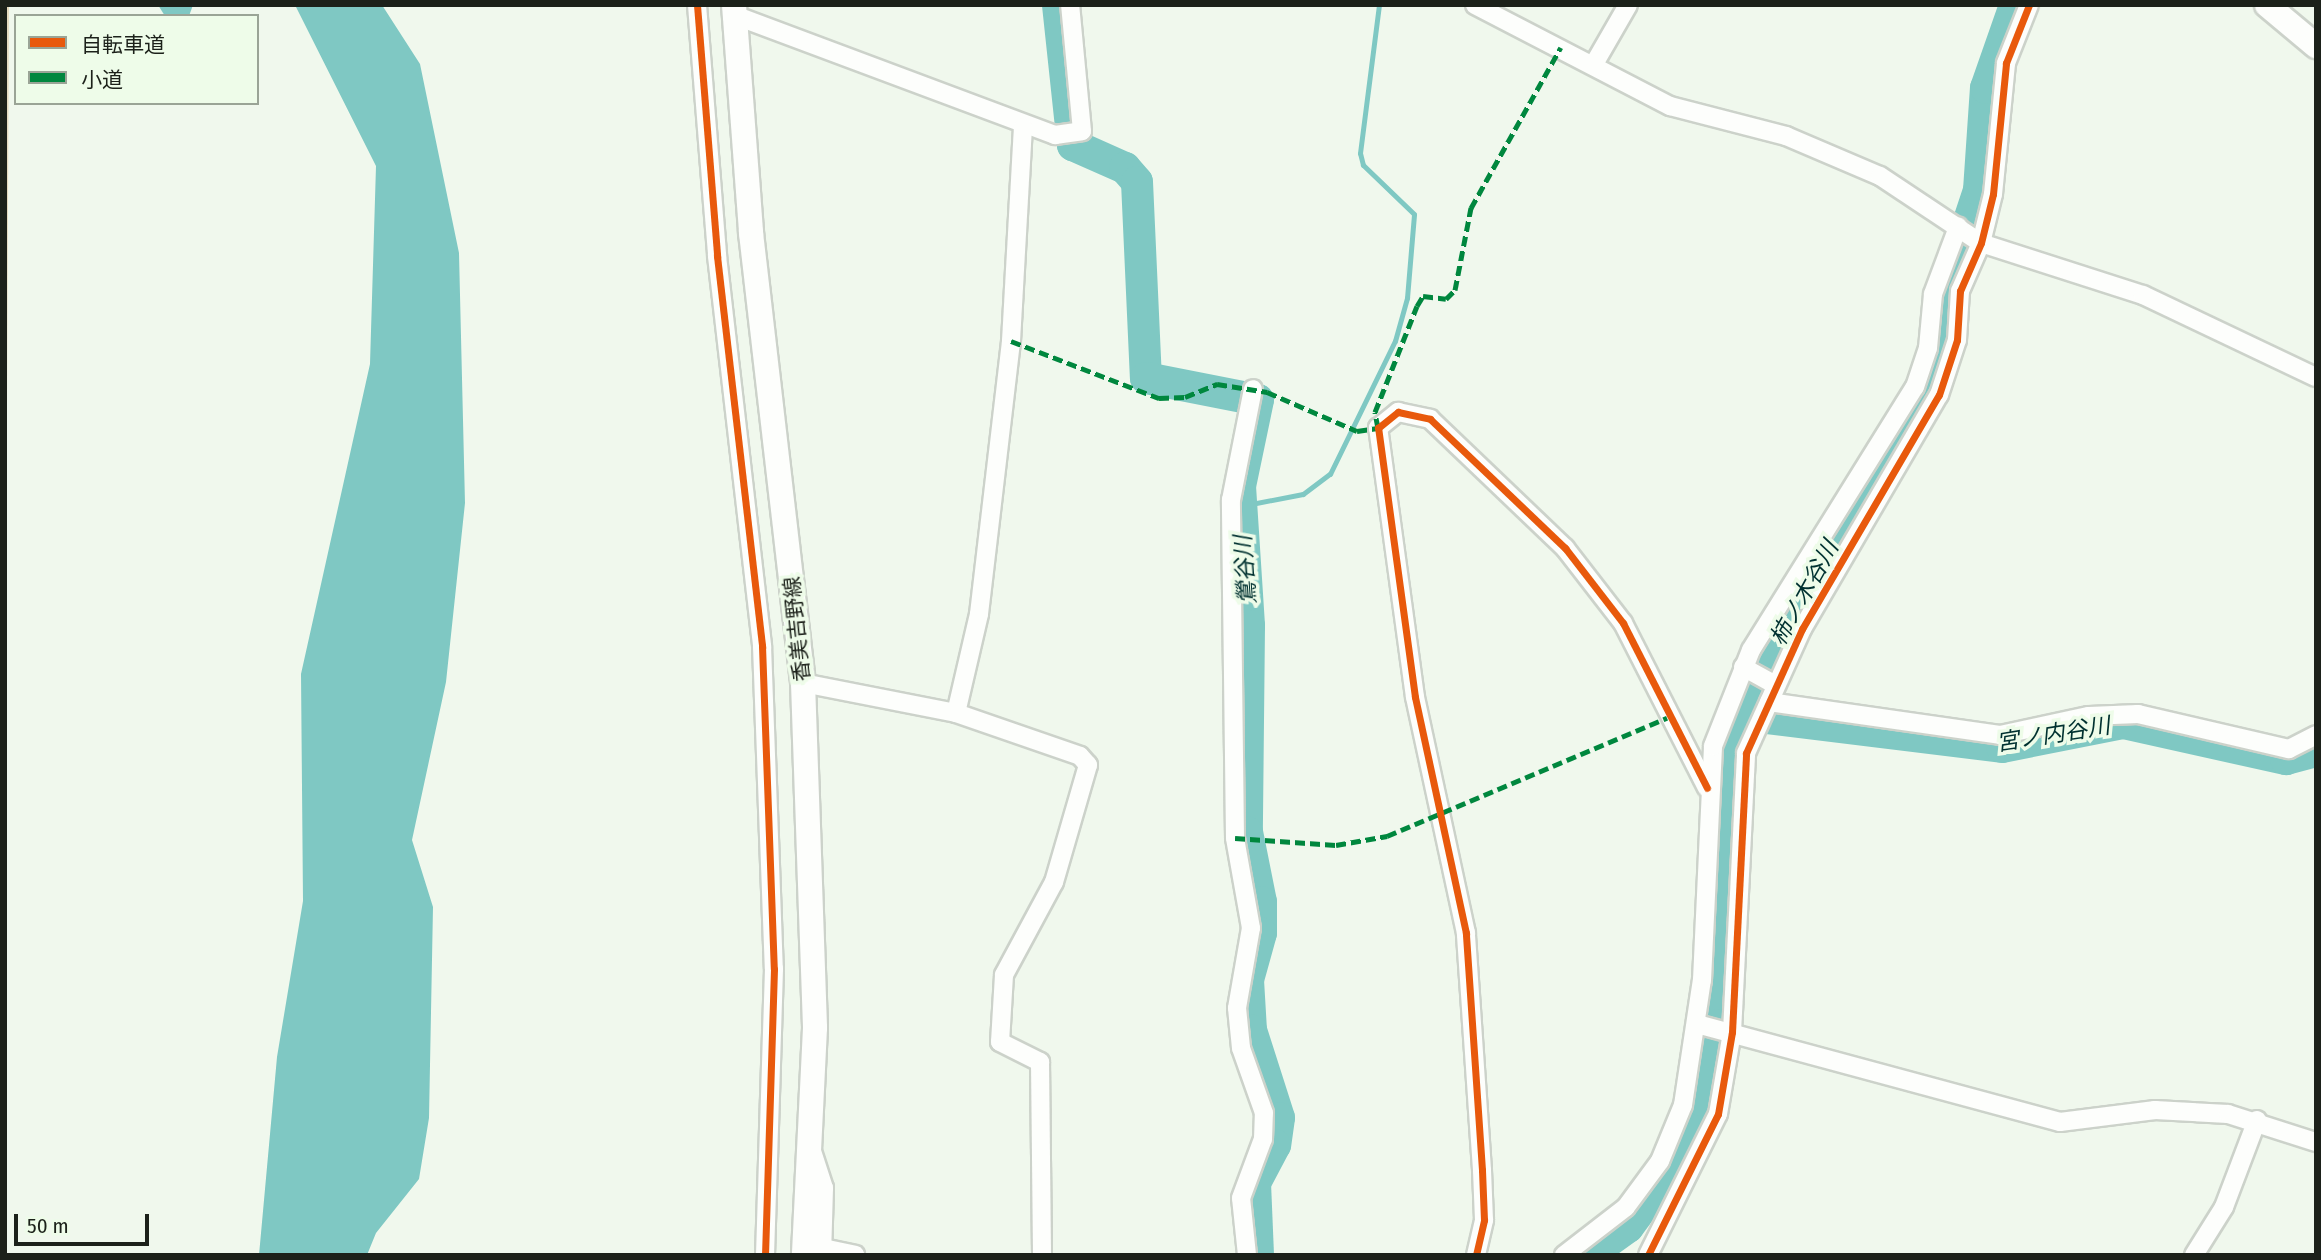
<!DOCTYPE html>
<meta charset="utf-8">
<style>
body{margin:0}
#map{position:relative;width:2321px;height:1260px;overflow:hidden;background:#f0f8ed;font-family:"Fira Sans Condensed","Noto Sans JP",sans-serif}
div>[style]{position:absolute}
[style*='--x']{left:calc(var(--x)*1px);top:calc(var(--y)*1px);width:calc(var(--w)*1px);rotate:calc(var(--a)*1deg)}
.green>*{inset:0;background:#e4dabe}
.water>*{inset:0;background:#7fc8c3}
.stream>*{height:5px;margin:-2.5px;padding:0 2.5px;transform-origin:2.5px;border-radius:2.5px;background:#7fc8c3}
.river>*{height:32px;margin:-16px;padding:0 16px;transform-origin:16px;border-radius:16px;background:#7fc8c3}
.roads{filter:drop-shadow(2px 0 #ccd2ca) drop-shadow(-2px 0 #ccd2ca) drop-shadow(0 2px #ccd2ca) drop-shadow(0 -2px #ccd2ca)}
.minor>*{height:18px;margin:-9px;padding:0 9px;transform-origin:9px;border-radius:9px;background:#fdfefc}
.secondary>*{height:24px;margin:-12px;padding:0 12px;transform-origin:12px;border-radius:12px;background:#fdfefc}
.quiet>*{height:5px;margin-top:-2.5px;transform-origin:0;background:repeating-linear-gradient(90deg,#00873e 0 10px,transparent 0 15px)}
.cycleway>*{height:7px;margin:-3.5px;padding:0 3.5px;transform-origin:3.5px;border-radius:3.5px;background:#e8590c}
span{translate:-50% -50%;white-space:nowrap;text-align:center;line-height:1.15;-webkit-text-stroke:7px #eefce9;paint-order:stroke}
.street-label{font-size:21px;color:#1c211a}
.water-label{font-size:23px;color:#003130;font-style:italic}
.frame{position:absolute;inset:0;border:7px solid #1c211a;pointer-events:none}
.legend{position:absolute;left:14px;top:14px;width:245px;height:91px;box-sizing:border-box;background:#eefce9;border:2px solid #9aa496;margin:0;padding:9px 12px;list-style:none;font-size:21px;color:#1c211a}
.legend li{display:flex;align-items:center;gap:14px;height:35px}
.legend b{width:35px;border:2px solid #9aa496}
.scale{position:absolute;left:14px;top:1214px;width:135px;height:32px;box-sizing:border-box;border:4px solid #1c211a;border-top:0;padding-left:9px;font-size:21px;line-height:24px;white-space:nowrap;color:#1c211a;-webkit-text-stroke:5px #eefce9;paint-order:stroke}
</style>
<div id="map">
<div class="green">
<div style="clip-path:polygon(5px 5px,9px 5px,5px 812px)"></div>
</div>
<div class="water">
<div style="clip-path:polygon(158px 5px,193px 5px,189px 16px,165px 16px)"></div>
<div style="clip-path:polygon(295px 5px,382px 5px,420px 64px,459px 253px,465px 503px,446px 682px,412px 840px,433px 907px,429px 1118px,419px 1179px,376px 1233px,367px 1255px,259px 1255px,277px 1057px,303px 901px,301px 674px,370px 364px,376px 166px)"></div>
</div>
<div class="stream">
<div style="--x:1241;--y:506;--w:63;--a:-11"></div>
<div style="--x:1303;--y:494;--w:34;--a:-37"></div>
<div style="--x:1330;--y:474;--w:148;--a:-64"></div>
<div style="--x:1395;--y:341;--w:45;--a:-74.4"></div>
<div style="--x:1407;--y:298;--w:84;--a:-85.2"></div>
<div style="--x:1414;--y:214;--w:71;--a:-136.1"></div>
<div style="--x:1363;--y:165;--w:12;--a:-104"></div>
<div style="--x:1360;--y:153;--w:149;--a:-82.7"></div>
</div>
<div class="river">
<div style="--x:1058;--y:5;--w:141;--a:83.9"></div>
<div style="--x:1073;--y:145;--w:57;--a:23.9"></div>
<div style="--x:1125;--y:168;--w:18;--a:49"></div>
<div style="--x:1137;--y:182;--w:196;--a:87.4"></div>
<div style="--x:1146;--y:378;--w:114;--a:11.1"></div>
<div style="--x:1258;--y:400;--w:88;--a:101.8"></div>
<div style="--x:1240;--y:486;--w:140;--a:86.3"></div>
<div style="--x:1249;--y:626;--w:206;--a:90.6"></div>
<div style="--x:1247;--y:832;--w:71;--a:78.7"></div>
<div style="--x:1261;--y:902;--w:31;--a:90"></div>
<div style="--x:1261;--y:933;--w:49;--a:105.5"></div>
<div style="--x:1248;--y:980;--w:50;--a:86.6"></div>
<div style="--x:1251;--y:1030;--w:92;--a:72.3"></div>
<div style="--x:1279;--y:1118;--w:27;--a:98"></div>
<div style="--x:1275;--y:1145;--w:43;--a:117.8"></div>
<div style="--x:1255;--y:1183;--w:72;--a:87.6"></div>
<div style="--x:1743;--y:715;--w:261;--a:7"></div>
<div style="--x:2002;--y:747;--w:123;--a:-11.2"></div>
<div style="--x:2123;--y:723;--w:167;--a:12.5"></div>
<div style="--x:2286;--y:759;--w:31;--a:-15"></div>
<div style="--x:1589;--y:1255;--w:48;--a:-35.7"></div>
<div style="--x:1628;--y:1227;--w:71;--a:-53.6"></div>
<div style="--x:1670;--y:1170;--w:76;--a:-66.8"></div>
<div style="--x:1700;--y:1100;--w:107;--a:-81.4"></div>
<div style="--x:1716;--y:994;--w:226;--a:-88.2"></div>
<div style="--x:1723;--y:768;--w:122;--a:-67.8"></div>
<div style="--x:1769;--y:655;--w:161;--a:-60.6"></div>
<div style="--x:1848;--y:515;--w:147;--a:-56.6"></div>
<div style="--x:1929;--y:392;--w:44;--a:-69.9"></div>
<div style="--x:1944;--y:351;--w:58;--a:-89"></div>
<div style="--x:1945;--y:293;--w:108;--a:-71.7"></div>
<div style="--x:1979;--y:190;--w:102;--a:-86.1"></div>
<div style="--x:1986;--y:88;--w:88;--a:-70.7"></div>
</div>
<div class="roads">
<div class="minor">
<div style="--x:697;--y:5;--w:252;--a:85.4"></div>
<div style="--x:717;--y:256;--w:393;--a:83.4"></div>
<div style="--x:762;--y:646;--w:323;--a:87.9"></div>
<div style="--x:774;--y:969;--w:286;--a:91.8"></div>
<div style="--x:1475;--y:5;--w:220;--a:27.4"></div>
<div style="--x:1670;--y:106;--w:120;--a:14.5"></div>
<div style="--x:1786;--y:136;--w:102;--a:23.1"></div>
<div style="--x:1880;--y:176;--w:121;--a:33.6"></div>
<div style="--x:1981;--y:243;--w:170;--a:17.8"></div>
<div style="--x:2143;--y:295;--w:191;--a:25.4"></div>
<div style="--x:734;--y:15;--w:343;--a:20.5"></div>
<div style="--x:1055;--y:135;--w:27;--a:-8"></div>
<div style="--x:1082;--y:131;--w:127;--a:-95.4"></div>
<div style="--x:1594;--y:64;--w:68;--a:-60"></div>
<div style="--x:1743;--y:667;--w:37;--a:29"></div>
<div style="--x:803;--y:683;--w:156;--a:11.1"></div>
<div style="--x:956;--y:713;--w:131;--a:19.1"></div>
<div style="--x:1080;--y:756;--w:12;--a:48"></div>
<div style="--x:1088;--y:765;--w:122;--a:106.2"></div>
<div style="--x:1054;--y:882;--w:106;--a:118.3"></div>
<div style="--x:1004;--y:975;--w:67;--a:93.4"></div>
<div style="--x:1000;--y:1042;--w:45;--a:26.6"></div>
<div style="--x:1040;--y:1062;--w:193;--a:89.4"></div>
<div style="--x:1769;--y:702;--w:233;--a:8.1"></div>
<div style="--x:2000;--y:735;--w:91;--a:-12.1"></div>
<div style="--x:2089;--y:716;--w:49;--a:-2.3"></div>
<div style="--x:2138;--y:714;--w:155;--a:13.1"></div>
<div style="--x:2289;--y:749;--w:30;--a:-27"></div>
<div style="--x:956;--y:713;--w:102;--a:-76.9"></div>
<div style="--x:979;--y:614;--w:275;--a:-83.3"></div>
<div style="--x:1011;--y:341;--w:214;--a:-86.8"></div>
<div style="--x:1697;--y:1024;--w:376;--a:15.1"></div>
<div style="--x:2060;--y:1122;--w:96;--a:-7.2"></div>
<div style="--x:2155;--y:1110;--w:73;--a:3.1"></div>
<div style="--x:2228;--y:1114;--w:92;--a:17.7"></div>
<div style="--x:811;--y:1148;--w:42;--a:72"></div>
<div style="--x:824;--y:1188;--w:67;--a:91.7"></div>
<div style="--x:823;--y:1248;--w:33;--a:12"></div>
<div style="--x:1247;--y:1255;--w:57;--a:-96"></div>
<div style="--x:1241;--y:1198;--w:63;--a:-69.6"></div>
<div style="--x:1263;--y:1139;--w:26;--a:-88"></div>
<div style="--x:1264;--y:1113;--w:69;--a:-109.5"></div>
<div style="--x:1241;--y:1048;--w:40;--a:-95.7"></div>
<div style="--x:1237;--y:1008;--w:81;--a:-80.1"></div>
<div style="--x:1251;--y:928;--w:91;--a:-100.1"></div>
<div style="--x:1235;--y:838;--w:338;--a:-90.7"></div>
<div style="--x:1231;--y:500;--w:113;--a:-78.8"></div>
<div style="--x:1476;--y:1255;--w:36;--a:-77"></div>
<div style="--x:1484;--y:1220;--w:50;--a:-92.3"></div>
<div style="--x:1482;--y:1170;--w:238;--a:-93.9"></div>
<div style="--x:1466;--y:933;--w:241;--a:-102.2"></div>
<div style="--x:1415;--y:697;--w:272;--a:-97.8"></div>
<div style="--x:1378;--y:428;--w:26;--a:-39"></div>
<div style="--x:1398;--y:412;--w:33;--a:12"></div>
<div style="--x:1430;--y:419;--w:187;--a:43.7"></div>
<div style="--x:1565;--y:548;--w:95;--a:52.3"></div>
<div style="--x:1623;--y:623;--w:185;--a:63"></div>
<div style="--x:1564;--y:1255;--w:78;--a:-37.7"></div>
<div style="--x:1626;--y:1207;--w:57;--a:-53.5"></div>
<div style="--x:1660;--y:1161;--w:61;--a:-67.7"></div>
<div style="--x:1683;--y:1105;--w:126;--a:-81.4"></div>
<div style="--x:1702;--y:980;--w:234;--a:-87.3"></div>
<div style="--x:1713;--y:746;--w:103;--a:-68.4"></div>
<div style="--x:1751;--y:650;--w:310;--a:-58.1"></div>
<div style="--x:1915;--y:387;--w:41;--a:-71.6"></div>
<div style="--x:1928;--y:348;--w:54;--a:-84.7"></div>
<div style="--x:1933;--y:294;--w:72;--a:-69.5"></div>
<div style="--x:1648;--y:1255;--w:157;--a:-63.6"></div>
<div style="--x:1718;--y:1114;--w:83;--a:-80.3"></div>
<div style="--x:1732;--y:1032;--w:279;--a:-87.1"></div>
<div style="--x:1746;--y:753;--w:136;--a:-65.7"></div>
<div style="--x:1802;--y:629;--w:271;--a:-59.7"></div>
<div style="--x:1939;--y:395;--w:58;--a:-71.9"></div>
<div style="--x:1957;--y:340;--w:49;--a:-86.5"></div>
<div style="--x:1960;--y:291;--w:52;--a:-66.4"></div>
<div style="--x:1981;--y:243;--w:50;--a:-76.2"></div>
<div style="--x:1993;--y:194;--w:132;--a:-84.3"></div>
<div style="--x:2006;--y:63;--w:62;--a:-68.4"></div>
<div style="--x:2194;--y:1255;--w:57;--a:-58"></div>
<div style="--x:2224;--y:1207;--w:93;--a:-69.2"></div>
</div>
<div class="secondary">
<div style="--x:734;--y:5;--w:229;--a:85.7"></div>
<div style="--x:751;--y:233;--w:453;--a:83.4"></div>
<div style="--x:803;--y:683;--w:345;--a:88"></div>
<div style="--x:815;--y:1028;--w:227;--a:92.8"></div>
<div style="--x:2267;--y:5;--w:64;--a:39.9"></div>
</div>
</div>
<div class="quiet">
<div style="--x:1011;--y:341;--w:159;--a:21.1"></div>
<div style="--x:1159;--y:398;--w:26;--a:-2"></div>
<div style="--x:1185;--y:397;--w:35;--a:-22"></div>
<div style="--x:1217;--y:384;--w:51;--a:9.1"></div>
<div style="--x:1267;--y:392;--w:98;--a:23.4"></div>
<div style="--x:1357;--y:431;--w:21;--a:-8"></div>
<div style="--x:1378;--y:428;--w:16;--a:-101"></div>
<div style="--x:1375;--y:412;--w:114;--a:-68.4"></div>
<div style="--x:1417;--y:306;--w:12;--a:-59"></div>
<div style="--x:1423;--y:296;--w:23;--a:7"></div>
<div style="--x:1446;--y:299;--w:13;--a:-45"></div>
<div style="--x:1455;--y:290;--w:84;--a:-79"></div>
<div style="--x:1471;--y:208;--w:184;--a:-60.8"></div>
<div style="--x:1235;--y:838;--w:101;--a:4"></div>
<div style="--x:1336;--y:845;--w:52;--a:-10"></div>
<div style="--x:1387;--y:836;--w:304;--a:-22.9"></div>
</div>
<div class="cycleway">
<div style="--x:697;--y:5;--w:252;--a:85.4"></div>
<div style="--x:717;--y:256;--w:393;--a:83.4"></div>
<div style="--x:762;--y:646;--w:323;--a:87.9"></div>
<div style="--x:774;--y:969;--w:286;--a:91.8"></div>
<div style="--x:1476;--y:1255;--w:36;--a:-77"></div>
<div style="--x:1484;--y:1220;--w:50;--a:-92.3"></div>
<div style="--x:1482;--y:1170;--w:238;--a:-93.9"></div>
<div style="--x:1466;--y:933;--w:241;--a:-102.2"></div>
<div style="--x:1415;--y:697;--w:272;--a:-97.8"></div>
<div style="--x:1378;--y:428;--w:26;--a:-39"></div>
<div style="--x:1398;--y:412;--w:33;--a:12"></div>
<div style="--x:1430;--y:419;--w:187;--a:43.7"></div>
<div style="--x:1565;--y:548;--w:95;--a:52.3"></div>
<div style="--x:1623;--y:623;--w:185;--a:63"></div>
<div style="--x:1648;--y:1255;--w:157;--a:-63.6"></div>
<div style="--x:1718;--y:1114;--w:83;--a:-80.3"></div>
<div style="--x:1732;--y:1032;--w:279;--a:-87.1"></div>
<div style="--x:1746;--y:753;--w:136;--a:-65.7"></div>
<div style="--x:1802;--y:629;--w:271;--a:-59.7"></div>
<div style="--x:1939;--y:395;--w:58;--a:-71.9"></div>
<div style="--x:1957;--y:340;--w:49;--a:-86.5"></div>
<div style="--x:1960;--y:291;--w:52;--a:-66.4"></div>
<div style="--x:1981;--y:243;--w:50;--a:-76.2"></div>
<div style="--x:1993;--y:194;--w:132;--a:-84.3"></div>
<div style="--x:2006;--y:63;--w:62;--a:-68.4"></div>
</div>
<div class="street-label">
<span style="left:797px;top:629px;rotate:-96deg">香美吉野線</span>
</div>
<div class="water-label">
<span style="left:1245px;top:570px;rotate:-94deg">鶯谷川</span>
<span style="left:1804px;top:593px;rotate:-61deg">柿ノ木谷川</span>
<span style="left:2053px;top:734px;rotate:-9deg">宮ノ内谷川</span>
</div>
<div class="frame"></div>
<ul class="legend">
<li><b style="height:9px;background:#e8590c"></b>自転車道</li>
<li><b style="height:9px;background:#00873e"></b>小道</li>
</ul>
<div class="scale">50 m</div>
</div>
